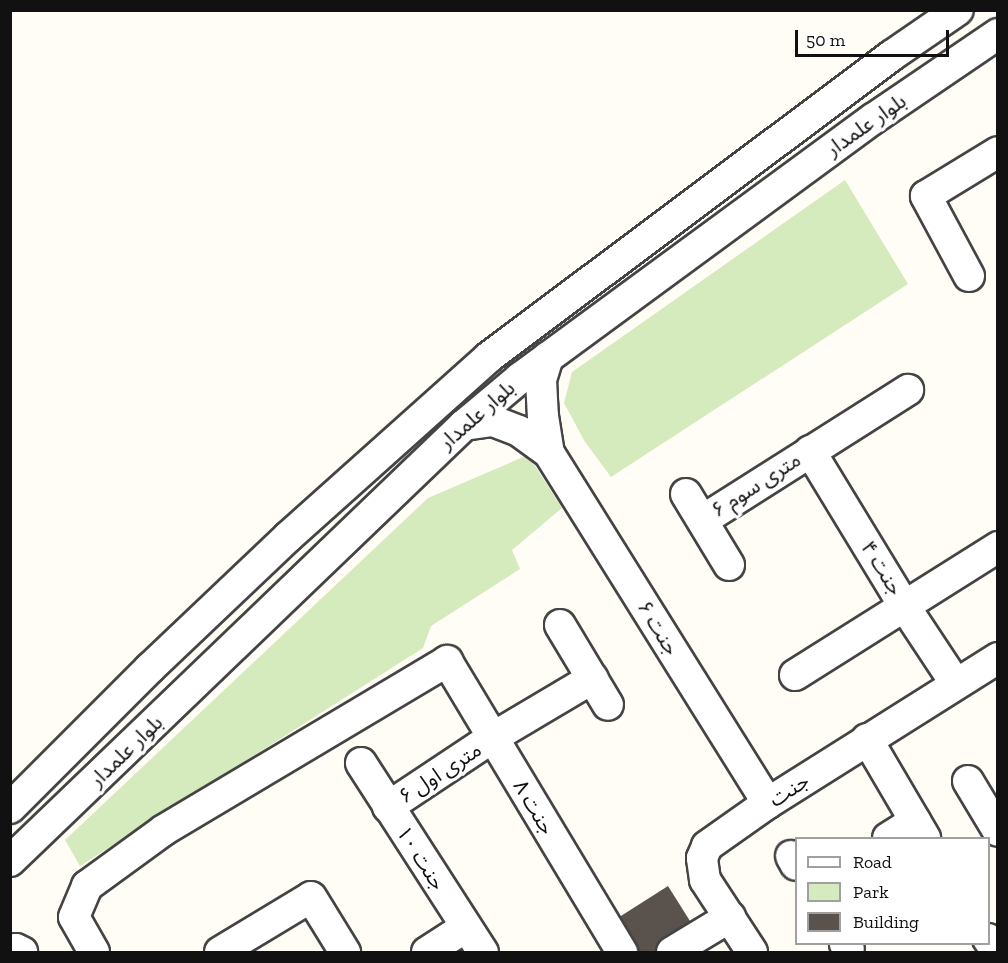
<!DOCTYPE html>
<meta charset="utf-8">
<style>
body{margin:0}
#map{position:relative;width:1008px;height:963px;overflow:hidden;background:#fffdf5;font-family:"Zilla Slab","Noto Sans Arabic",serif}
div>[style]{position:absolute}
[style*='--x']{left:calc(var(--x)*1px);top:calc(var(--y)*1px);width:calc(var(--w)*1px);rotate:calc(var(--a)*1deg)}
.green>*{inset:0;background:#d5ebbd}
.building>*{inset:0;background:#5a524d}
.roads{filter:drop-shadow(2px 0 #444) drop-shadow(-2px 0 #444) drop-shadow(0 2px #444) drop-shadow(0 -2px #444)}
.minor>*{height:30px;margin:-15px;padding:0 15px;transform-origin:15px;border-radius:15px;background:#fff}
span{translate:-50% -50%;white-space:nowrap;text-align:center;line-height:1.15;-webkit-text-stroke:6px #fff;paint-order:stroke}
.street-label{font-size:21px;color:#111}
.frame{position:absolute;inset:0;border:12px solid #111;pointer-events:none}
.legend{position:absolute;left:795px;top:837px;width:195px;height:108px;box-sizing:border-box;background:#fff;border:2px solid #a0a0a0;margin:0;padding:8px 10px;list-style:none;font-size:18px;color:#111}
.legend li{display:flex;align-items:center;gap:12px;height:30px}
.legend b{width:30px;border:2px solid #a0a0a0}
.scale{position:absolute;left:795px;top:30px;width:154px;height:27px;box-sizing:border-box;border:3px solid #111;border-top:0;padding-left:8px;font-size:18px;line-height:21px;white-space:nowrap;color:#111;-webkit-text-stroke:4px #fff;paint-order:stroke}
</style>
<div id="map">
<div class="green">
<div style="clip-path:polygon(845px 180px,908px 284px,611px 477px,585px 442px,564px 403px,572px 372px)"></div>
<div style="clip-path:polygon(528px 455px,562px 508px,512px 550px,520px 569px,431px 626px,423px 648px,80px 866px,65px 840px,428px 498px)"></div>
</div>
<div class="building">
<div style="clip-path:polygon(668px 886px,695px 929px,658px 952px,632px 952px,613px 921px)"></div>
</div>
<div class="roads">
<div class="minor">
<div style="--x:969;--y:276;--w:91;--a:-118.3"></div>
<div style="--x:926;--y:196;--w:84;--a:-31.4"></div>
<div style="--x:548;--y:357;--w:24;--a:107"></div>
<div style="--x:541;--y:380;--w:36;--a:87"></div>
<div style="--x:543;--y:416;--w:37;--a:81"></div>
<div style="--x:464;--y:425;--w:29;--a:-8"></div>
<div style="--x:493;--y:421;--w:28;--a:21"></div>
<div style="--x:519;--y:431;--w:37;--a:36"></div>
<div style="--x:549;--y:453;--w:413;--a:58"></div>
<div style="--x:810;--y:451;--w:183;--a:58.7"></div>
<div style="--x:905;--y:607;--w:92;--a:56.5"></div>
<div style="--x:686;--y:494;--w:83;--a:58.8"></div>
<div style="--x:703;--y:520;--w:243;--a:-32.4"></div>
<div style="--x:560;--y:625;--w:93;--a:59"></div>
<div style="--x:795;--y:675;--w:240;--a:-32.2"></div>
<div style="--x:867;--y:739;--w:115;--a:59.6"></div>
<div style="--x:361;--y:763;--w:225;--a:57.2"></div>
<div style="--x:968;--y:781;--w:58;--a:59"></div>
<div style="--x:388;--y:807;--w:125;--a:-33.6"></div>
<div style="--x:492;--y:738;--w:117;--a:-30.7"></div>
<div style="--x:10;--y:808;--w:198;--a:-45"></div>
<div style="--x:150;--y:668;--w:190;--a:-43.5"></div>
<div style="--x:288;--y:537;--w:270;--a:-41.8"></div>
<div style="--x:489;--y:357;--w:502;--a:-36.82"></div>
<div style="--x:891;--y:56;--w:81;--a:-34.5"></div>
<div style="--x:888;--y:838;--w:32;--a:-32"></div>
<div style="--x:791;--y:856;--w:10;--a:61"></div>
<div style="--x:10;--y:861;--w:629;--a:-43.84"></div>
<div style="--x:464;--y:425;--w:73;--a:-40"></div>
<div style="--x:520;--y:378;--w:438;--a:-36.3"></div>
<div style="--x:873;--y:119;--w:151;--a:-34.2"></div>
<div style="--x:988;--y:939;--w:16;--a:55"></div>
<div style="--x:845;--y:944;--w:6;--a:51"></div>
<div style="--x:10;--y:950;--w:6;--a:-9"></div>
<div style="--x:16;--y:949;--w:7;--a:27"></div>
<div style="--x:94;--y:952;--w:40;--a:-119.7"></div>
<div style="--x:74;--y:917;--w:34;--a:-67"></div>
<div style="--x:87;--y:886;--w:95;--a:-36"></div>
<div style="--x:164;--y:830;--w:330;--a:-30.8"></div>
<div style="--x:447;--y:661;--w:340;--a:59"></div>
<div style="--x:220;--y:952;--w:106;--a:-31.1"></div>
<div style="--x:311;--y:897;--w:65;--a:58.3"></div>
<div style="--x:427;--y:952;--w:46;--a:-32.7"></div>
<div style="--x:672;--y:952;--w:68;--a:-31.1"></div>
<div style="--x:752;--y:952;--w:86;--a:-123.1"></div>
<div style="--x:705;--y:880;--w:22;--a:-98"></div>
<div style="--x:702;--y:858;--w:13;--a:-67"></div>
<div style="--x:707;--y:846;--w:75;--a:-35.2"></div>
<div style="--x:768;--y:803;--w:272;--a:-32.2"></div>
</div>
</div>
<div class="street-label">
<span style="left:866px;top:125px;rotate:-35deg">بلوار علمدار</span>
<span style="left:477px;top:415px;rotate:-41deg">بلوار علمدار</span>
<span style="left:756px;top:485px;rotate:-33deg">۶ متری سوم</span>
<span style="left:882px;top:568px;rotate:58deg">جنت ۴</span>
<span style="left:658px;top:628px;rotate:58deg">جنت ۶</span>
<span style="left:126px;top:751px;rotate:-44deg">بلوار علمدار</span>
<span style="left:440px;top:773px;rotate:-33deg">۶ متری اول</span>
<span style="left:789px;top:790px;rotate:-33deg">جنت</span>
<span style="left:534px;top:807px;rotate:59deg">جنت ۸</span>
<span style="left:421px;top:858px;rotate:57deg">جنت ۱۰</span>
</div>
<div class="frame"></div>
<ul class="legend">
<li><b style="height:8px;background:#fff"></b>Road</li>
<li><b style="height:16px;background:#d5ebbd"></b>Park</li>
<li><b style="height:16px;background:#5a524d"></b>Building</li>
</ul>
<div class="scale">50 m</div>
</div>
